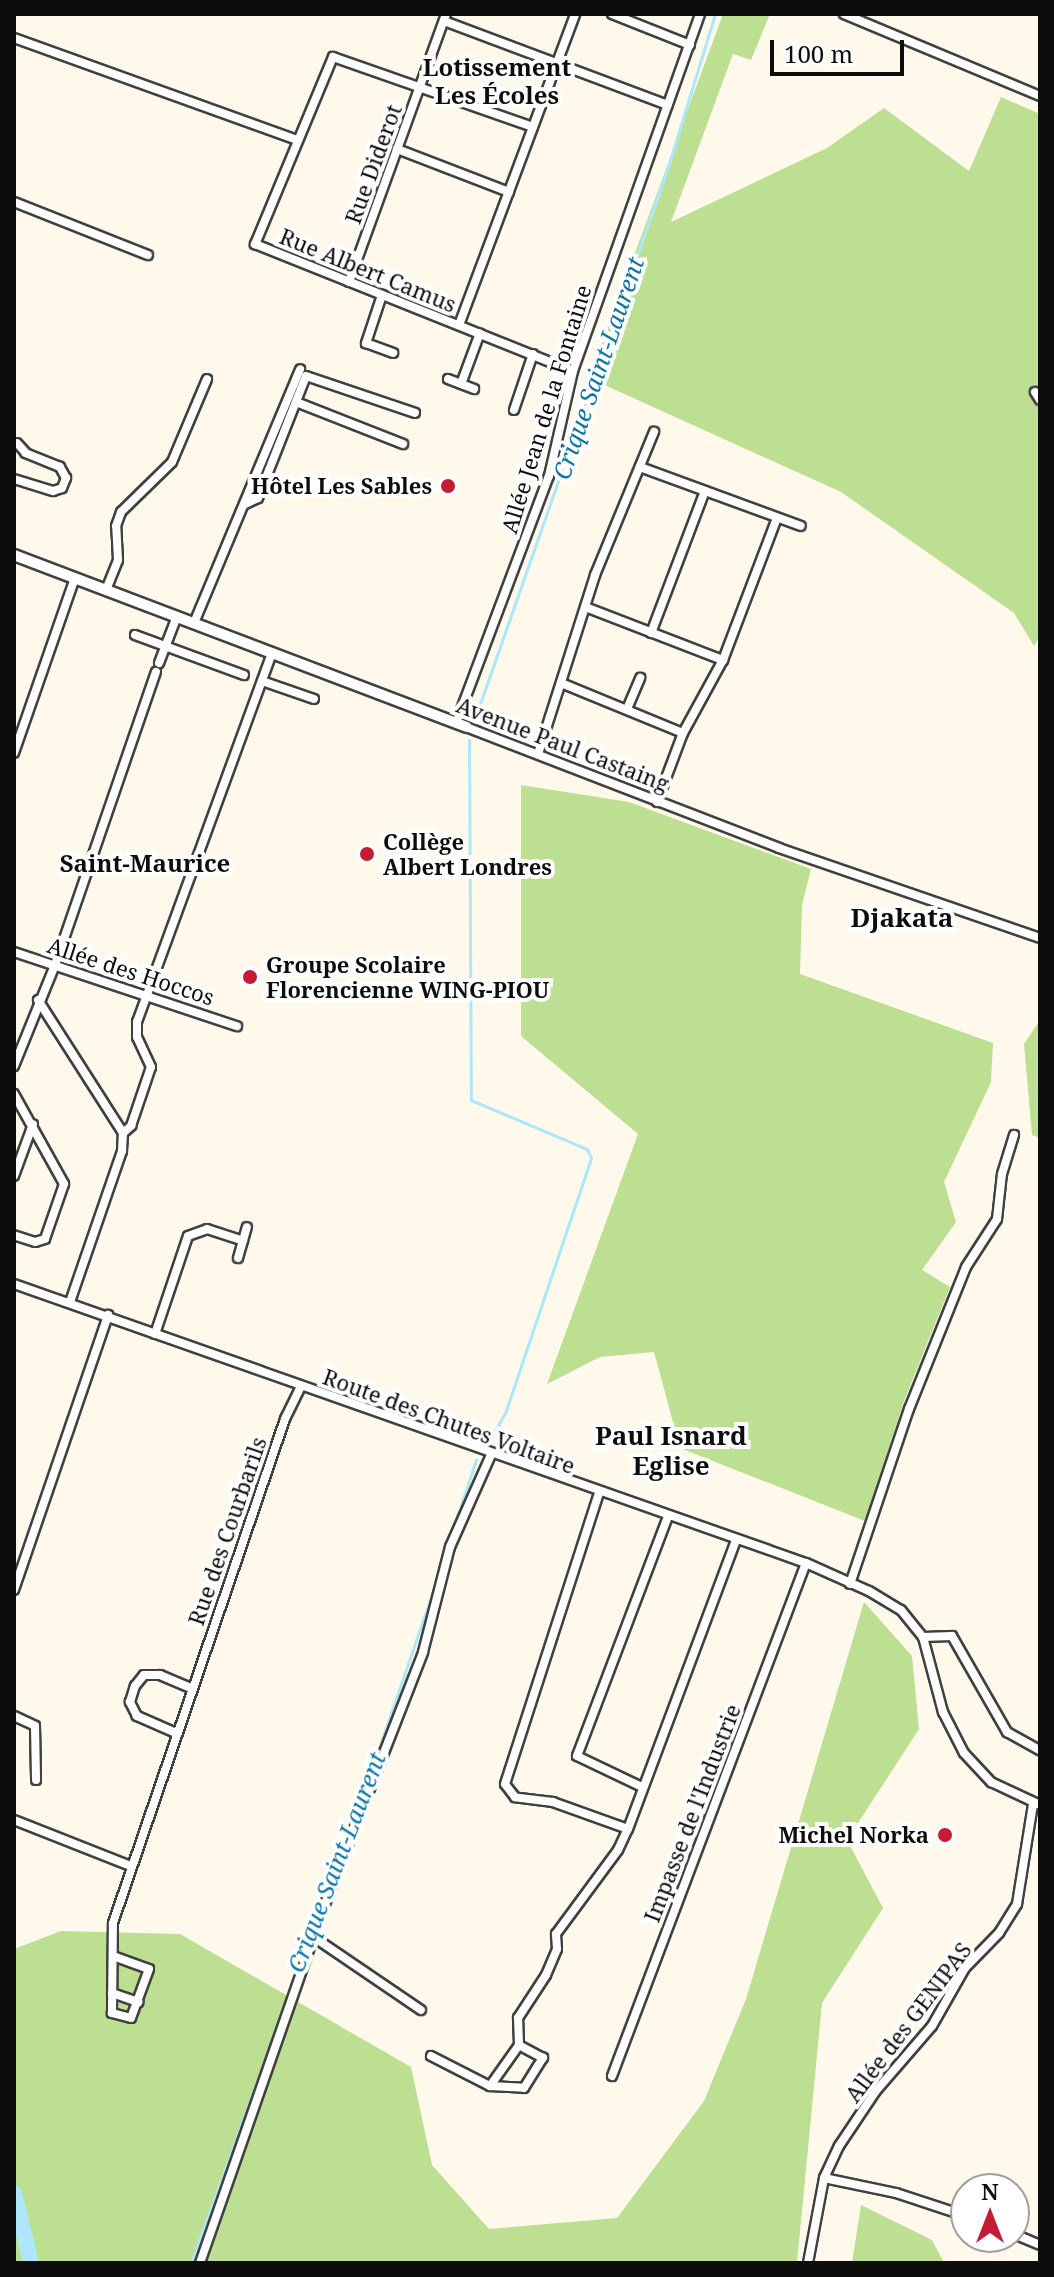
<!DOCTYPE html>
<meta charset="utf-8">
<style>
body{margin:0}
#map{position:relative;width:1054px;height:2277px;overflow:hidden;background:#fff9ec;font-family:"Noto Serif",serif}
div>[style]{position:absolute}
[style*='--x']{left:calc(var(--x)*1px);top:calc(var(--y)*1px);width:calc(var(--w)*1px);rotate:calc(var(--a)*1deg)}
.forest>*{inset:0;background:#bddf91}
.stream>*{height:3px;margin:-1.5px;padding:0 1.5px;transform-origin:1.5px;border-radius:1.5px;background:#ace7fb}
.river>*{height:16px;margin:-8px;padding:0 8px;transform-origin:8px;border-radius:8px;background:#ace7fb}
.roads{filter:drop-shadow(2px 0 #404040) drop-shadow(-2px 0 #404040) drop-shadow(0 2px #404040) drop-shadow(0 -2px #404040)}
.minor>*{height:8px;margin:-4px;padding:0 4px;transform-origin:4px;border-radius:4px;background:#fff}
.tertiary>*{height:10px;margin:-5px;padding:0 5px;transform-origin:5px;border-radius:5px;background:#fff}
.dots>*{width:22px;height:22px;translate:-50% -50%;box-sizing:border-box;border:4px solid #fff;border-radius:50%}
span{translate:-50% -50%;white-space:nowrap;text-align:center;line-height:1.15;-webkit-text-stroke:8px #fff;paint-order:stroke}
.street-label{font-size:22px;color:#0d0d0d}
.poi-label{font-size:22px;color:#0d0d0d;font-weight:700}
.right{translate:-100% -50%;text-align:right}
.left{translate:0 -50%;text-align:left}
.neighbourhood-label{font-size:24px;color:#0d0d0d;font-weight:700}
.water-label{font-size:24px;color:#0c76a8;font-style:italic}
.quarter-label{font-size:26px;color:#0d0d0d;font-weight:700}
.frame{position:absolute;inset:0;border:16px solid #0d0d0d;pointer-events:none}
.north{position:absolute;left:950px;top:2173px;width:80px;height:80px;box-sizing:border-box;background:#fff;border:2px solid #9e9e9e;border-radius:50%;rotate:0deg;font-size:22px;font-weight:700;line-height:32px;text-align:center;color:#0d0d0d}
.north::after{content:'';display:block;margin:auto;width:28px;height:36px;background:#c71a36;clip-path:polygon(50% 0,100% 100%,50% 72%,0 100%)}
.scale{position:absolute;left:770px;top:40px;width:134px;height:36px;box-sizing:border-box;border:4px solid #0d0d0d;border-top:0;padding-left:10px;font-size:24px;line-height:28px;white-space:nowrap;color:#0d0d0d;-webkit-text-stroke:6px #fff;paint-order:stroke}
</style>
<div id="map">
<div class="forest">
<div style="clip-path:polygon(723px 14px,770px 14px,751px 60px,733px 54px,671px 222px,827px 148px,884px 108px,969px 171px,1001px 97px,1040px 114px,1040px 636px,1034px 646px,1014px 613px,841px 492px,589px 378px)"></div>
<div style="clip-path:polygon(521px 785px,629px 802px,811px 869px,802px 905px,800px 974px,993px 1043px,991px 1082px,944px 1182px,956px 1222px,922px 1270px,950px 1287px,904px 1401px,865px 1521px,680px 1448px,654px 1352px,600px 1357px,547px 1384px,638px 1134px,521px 1036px)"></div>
<div style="clip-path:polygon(1040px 1020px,1040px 1138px,1032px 1135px,1024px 1044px)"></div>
<div style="clip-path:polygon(864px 1602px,912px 1656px,919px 1729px,847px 1840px,883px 1908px,822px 2003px,797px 2263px,14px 2263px,14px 1949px,61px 1931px,180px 1934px,411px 2067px,432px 2165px,489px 2229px,617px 2218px,704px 2101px,746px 1999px)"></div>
<div style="clip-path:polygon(861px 2205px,932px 2240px,944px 2263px,852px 2263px)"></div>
</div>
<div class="stream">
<div style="--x:474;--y:721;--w:584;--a:-70.7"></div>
<div style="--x:667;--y:170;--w:163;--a:-72.9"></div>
<div style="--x:469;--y:740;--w:360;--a:89.7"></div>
<div style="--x:471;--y:1100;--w:126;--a:22.9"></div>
<div style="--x:587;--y:1149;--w:10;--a:66"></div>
<div style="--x:591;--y:1158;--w:267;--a:108.6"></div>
<div style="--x:506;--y:1411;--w:35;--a:119"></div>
<div style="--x:448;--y:1544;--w:89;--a:-71.6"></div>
<div style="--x:358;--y:1809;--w:249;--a:-71"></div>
<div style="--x:191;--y:2263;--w:408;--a:-70.1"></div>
</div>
<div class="river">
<div style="--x:14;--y:2193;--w:72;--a:76.3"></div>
</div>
<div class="roads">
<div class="minor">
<div style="--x:612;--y:14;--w:84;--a:21.7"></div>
<div style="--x:844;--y:14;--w:212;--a:22.7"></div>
<div style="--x:444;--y:21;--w:239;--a:20.6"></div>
<div style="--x:14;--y:38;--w:301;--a:19.8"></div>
<div style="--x:533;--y:127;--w:212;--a:-160.7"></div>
<div style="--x:333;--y:57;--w:203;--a:112.6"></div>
<div style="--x:255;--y:244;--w:342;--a:21.8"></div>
<div style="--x:397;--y:149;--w:120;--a:21"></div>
<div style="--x:14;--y:202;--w:144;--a:21.6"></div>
<div style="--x:349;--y:282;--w:285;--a:-70.1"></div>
<div style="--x:382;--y:295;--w:51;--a:108.4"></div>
<div style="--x:366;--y:343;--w:29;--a:20"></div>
<div style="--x:459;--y:325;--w:332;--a:-69.5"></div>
<div style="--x:448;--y:379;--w:28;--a:21"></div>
<div style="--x:461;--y:384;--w:54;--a:-69.6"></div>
<div style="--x:1035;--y:392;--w:9;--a:58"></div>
<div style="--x:296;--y:402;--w:115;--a:21.4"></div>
<div style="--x:514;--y:410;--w:59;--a:-71.3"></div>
<div style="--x:640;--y:467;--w:171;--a:20.1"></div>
<div style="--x:14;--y:479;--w:41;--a:17.1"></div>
<div style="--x:53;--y:491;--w:9;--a:-18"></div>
<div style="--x:62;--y:488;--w:11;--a:-68"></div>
<div style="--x:66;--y:478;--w:13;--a:-119"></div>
<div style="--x:60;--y:467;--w:37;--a:-158"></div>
<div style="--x:26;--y:453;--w:13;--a:-132"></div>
<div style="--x:245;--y:504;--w:14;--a:-25"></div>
<div style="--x:258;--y:498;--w:131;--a:-68.5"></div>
<div style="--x:306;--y:376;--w:115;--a:18.7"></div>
<div style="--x:106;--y:590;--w:32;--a:-68"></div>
<div style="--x:118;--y:560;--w:34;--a:-93"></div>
<div style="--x:116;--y:526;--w:15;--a:-70"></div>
<div style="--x:121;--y:512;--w:71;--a:-44.4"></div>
<div style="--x:172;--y:462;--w:90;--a:-67.1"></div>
<div style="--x:588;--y:608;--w:145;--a:21.1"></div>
<div style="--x:194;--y:623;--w:275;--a:-67.3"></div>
<div style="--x:651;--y:633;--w:152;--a:-69.2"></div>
<div style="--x:135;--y:635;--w:116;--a:20.2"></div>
<div style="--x:159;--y:663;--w:50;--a:-69"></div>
<div style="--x:262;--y:681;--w:55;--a:19.1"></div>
<div style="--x:561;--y:683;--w:132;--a:22.3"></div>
<div style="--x:627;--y:709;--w:34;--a:-67"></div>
<div style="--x:456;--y:723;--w:264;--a:-69.4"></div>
<div style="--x:549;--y:476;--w:108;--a:-77.1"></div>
<div style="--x:573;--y:371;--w:379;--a:-70.4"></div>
<div style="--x:466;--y:727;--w:336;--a:21.1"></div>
<div style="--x:779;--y:848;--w:276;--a:19"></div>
<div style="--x:14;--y:753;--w:185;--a:-70.8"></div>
<div style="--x:538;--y:754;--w:188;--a:-72.3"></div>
<div style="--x:595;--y:575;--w:155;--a:-67.6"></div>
<div style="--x:657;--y:802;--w:74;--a:-69.4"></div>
<div style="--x:683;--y:733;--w:83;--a:-61.3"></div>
<div style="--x:723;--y:660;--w:152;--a:-69.2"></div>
<div style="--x:14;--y:952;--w:235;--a:18.4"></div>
<div style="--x:38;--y:1000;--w:158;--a:57.4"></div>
<div style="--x:14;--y:1066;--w:109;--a:-67.9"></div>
<div style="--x:55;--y:965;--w:310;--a:-71"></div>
<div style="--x:14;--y:1094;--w:103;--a:60.9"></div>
<div style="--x:64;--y:1184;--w:58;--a:109.1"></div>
<div style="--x:45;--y:1239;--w:10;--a:163"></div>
<div style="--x:35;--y:1242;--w:22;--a:-162"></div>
<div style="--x:123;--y:1133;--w:11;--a:-41"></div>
<div style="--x:131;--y:1126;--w:62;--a:-71.3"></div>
<div style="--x:151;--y:1067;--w:33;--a:-115"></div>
<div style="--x:137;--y:1037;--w:15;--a:-90"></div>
<div style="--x:137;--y:1022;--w:393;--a:-69.9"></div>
<div style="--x:14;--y:1176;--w:55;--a:-69.9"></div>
<div style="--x:238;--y:1258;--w:32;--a:-74"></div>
<div style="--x:14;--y:1284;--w:840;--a:19.41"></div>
<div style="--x:806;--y:1563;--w:69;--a:24"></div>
<div style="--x:869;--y:1591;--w:37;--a:31"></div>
<div style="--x:901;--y:1610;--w:35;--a:51"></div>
<div style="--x:923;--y:1637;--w:78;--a:75.1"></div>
<div style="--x:943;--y:1712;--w:46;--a:62.9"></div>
<div style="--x:964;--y:1753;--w:40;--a:47"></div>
<div style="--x:991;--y:1782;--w:54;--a:25.1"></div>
<div style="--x:70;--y:1302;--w:160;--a:-71"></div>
<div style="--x:122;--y:1151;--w:18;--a:-87"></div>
<div style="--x:155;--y:1334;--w:103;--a:-71.4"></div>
<div style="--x:188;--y:1236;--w:20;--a:-20"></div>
<div style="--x:207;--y:1229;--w:38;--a:18"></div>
<div style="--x:850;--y:1584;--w:185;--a:-71.4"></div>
<div style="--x:909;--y:1409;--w:153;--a:-68.1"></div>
<div style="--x:966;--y:1267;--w:57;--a:-57.1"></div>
<div style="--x:997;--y:1219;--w:45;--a:-83.7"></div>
<div style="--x:1002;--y:1174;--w:41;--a:-72.9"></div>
<div style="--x:14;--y:1590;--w:291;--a:-71.1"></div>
<div style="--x:923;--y:1637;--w:29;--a:-2"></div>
<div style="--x:952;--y:1636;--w:111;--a:60.2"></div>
<div style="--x:1007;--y:1732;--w:38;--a:29"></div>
<div style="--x:14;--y:1716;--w:23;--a:25"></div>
<div style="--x:35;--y:1726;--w:54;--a:88.9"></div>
<div style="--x:176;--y:1733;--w:43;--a:-156.4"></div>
<div style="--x:137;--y:1716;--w:16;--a:-117"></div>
<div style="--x:130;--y:1702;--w:17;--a:-73"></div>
<div style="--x:135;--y:1686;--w:14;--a:-51"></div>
<div style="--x:144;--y:1675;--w:16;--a:0"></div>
<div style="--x:160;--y:1675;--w:34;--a:23"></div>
<div style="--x:642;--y:1787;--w:72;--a:-154.5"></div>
<div style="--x:577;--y:1756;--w:256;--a:-69.2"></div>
<div style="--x:14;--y:1820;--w:126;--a:21.5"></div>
<div style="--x:628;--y:1829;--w:309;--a:-69.5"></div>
<div style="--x:315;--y:1938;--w:128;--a:34.2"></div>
<div style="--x:113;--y:1956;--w:38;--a:20"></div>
<div style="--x:149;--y:1969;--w:52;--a:110.2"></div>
<div style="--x:131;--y:2018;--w:20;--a:-165"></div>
<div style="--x:112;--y:2013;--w:90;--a:-89.4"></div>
<div style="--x:113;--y:1923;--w:533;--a:-71.16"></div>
<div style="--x:285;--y:1419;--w:37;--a:-64"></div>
<div style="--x:112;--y:1993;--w:28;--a:19"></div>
<div style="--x:431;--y:2056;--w:66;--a:27"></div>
<div style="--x:490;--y:2086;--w:34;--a:3"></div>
<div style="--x:524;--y:2088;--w:36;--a:-58"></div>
<div style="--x:543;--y:2058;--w:27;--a:-152"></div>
<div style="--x:612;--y:2076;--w:548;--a:-69.29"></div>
<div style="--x:490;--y:2086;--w:50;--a:-54.7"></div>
<div style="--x:519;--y:2045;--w:27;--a:-92"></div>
<div style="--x:518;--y:2018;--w:51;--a:-56.9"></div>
<div style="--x:546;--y:1975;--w:28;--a:-67"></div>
<div style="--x:557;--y:1949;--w:15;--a:-94"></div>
<div style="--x:556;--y:1934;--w:104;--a:-53.6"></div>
<div style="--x:618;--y:1850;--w:23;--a:-65"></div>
<div style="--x:628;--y:1829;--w:80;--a:-160.2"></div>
<div style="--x:553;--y:1802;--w:38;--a:-173"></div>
<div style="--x:515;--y:1797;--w:16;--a:-128"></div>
<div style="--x:505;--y:1784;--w:306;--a:-72.1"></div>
<div style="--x:824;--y:2178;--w:74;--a:11.8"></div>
<div style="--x:896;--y:2193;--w:74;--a:18.2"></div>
<div style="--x:1014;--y:2234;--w:28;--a:23"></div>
<div style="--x:200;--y:2263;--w:380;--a:-70.8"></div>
<div style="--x:325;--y:1904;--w:270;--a:-68.7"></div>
<div style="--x:423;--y:1652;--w:108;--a:-75.6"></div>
<div style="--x:450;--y:1547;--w:101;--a:-66"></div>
<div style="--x:808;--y:2263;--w:86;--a:-79.3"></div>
<div style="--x:824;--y:2178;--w:35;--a:-65"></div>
<div style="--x:839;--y:2146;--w:65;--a:-56.3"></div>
<div style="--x:875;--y:2092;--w:87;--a:-49.2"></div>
<div style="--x:932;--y:2026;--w:67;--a:-60.4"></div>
<div style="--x:965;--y:1968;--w:49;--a:-45.8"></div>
<div style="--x:999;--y:1933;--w:34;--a:-58"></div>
<div style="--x:1017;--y:1904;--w:101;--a:-80.9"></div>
</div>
<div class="tertiary">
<div style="--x:14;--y:555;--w:484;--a:20.8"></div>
</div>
</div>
<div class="dots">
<div style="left:448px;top:486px;background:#c71a36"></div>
<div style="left:367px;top:854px;background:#c71a36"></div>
<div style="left:250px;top:977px;background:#c71a36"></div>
<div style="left:945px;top:1835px;background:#c71a36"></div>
</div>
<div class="street-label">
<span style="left:373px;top:164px;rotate:-70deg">Rue Diderot</span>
<span style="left:368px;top:270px;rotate:22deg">Rue Albert Camus</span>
<span style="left:546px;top:409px;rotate:-73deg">Allée Jean de la Fontaine</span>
<span style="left:563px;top:744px;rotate:21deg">Avenue Paul Castaing</span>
<span style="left:131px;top:971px;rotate:18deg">Allée des Hoccos</span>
<span style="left:449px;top:1421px;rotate:20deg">Route des Chutes Voltaire</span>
<span style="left:227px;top:1531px;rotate:-71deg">Rue des Courbarils</span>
<span style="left:692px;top:1813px;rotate:-69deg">Impasse de l'Industrie</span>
<span style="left:908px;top:2022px;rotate:-53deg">Allée des GENIPAS</span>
</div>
<div class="poi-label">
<span class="right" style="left:432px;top:486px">Hôtel Les Sables</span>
<span class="left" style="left:383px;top:854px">Collège<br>Albert Londres</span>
<span class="left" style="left:266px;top:977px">Groupe Scolaire<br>Florencienne WING-PIOU</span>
<span class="right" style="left:929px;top:1835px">Michel Norka</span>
</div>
<div class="neighbourhood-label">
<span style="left:497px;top:81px">Lotissement<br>Les Écoles</span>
<span style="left:145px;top:863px">Saint-Maurice</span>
</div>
<div class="water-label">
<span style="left:598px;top:368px;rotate:-71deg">Crique Saint-Laurent</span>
<span style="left:336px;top:1862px;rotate:-69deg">Crique Saint-Laurent</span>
</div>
<div class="quarter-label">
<span style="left:902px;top:918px">Djakata</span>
<span style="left:671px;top:1451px">Paul Isnard<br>Eglise</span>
</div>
<div class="frame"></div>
<div class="north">N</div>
<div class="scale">100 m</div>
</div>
